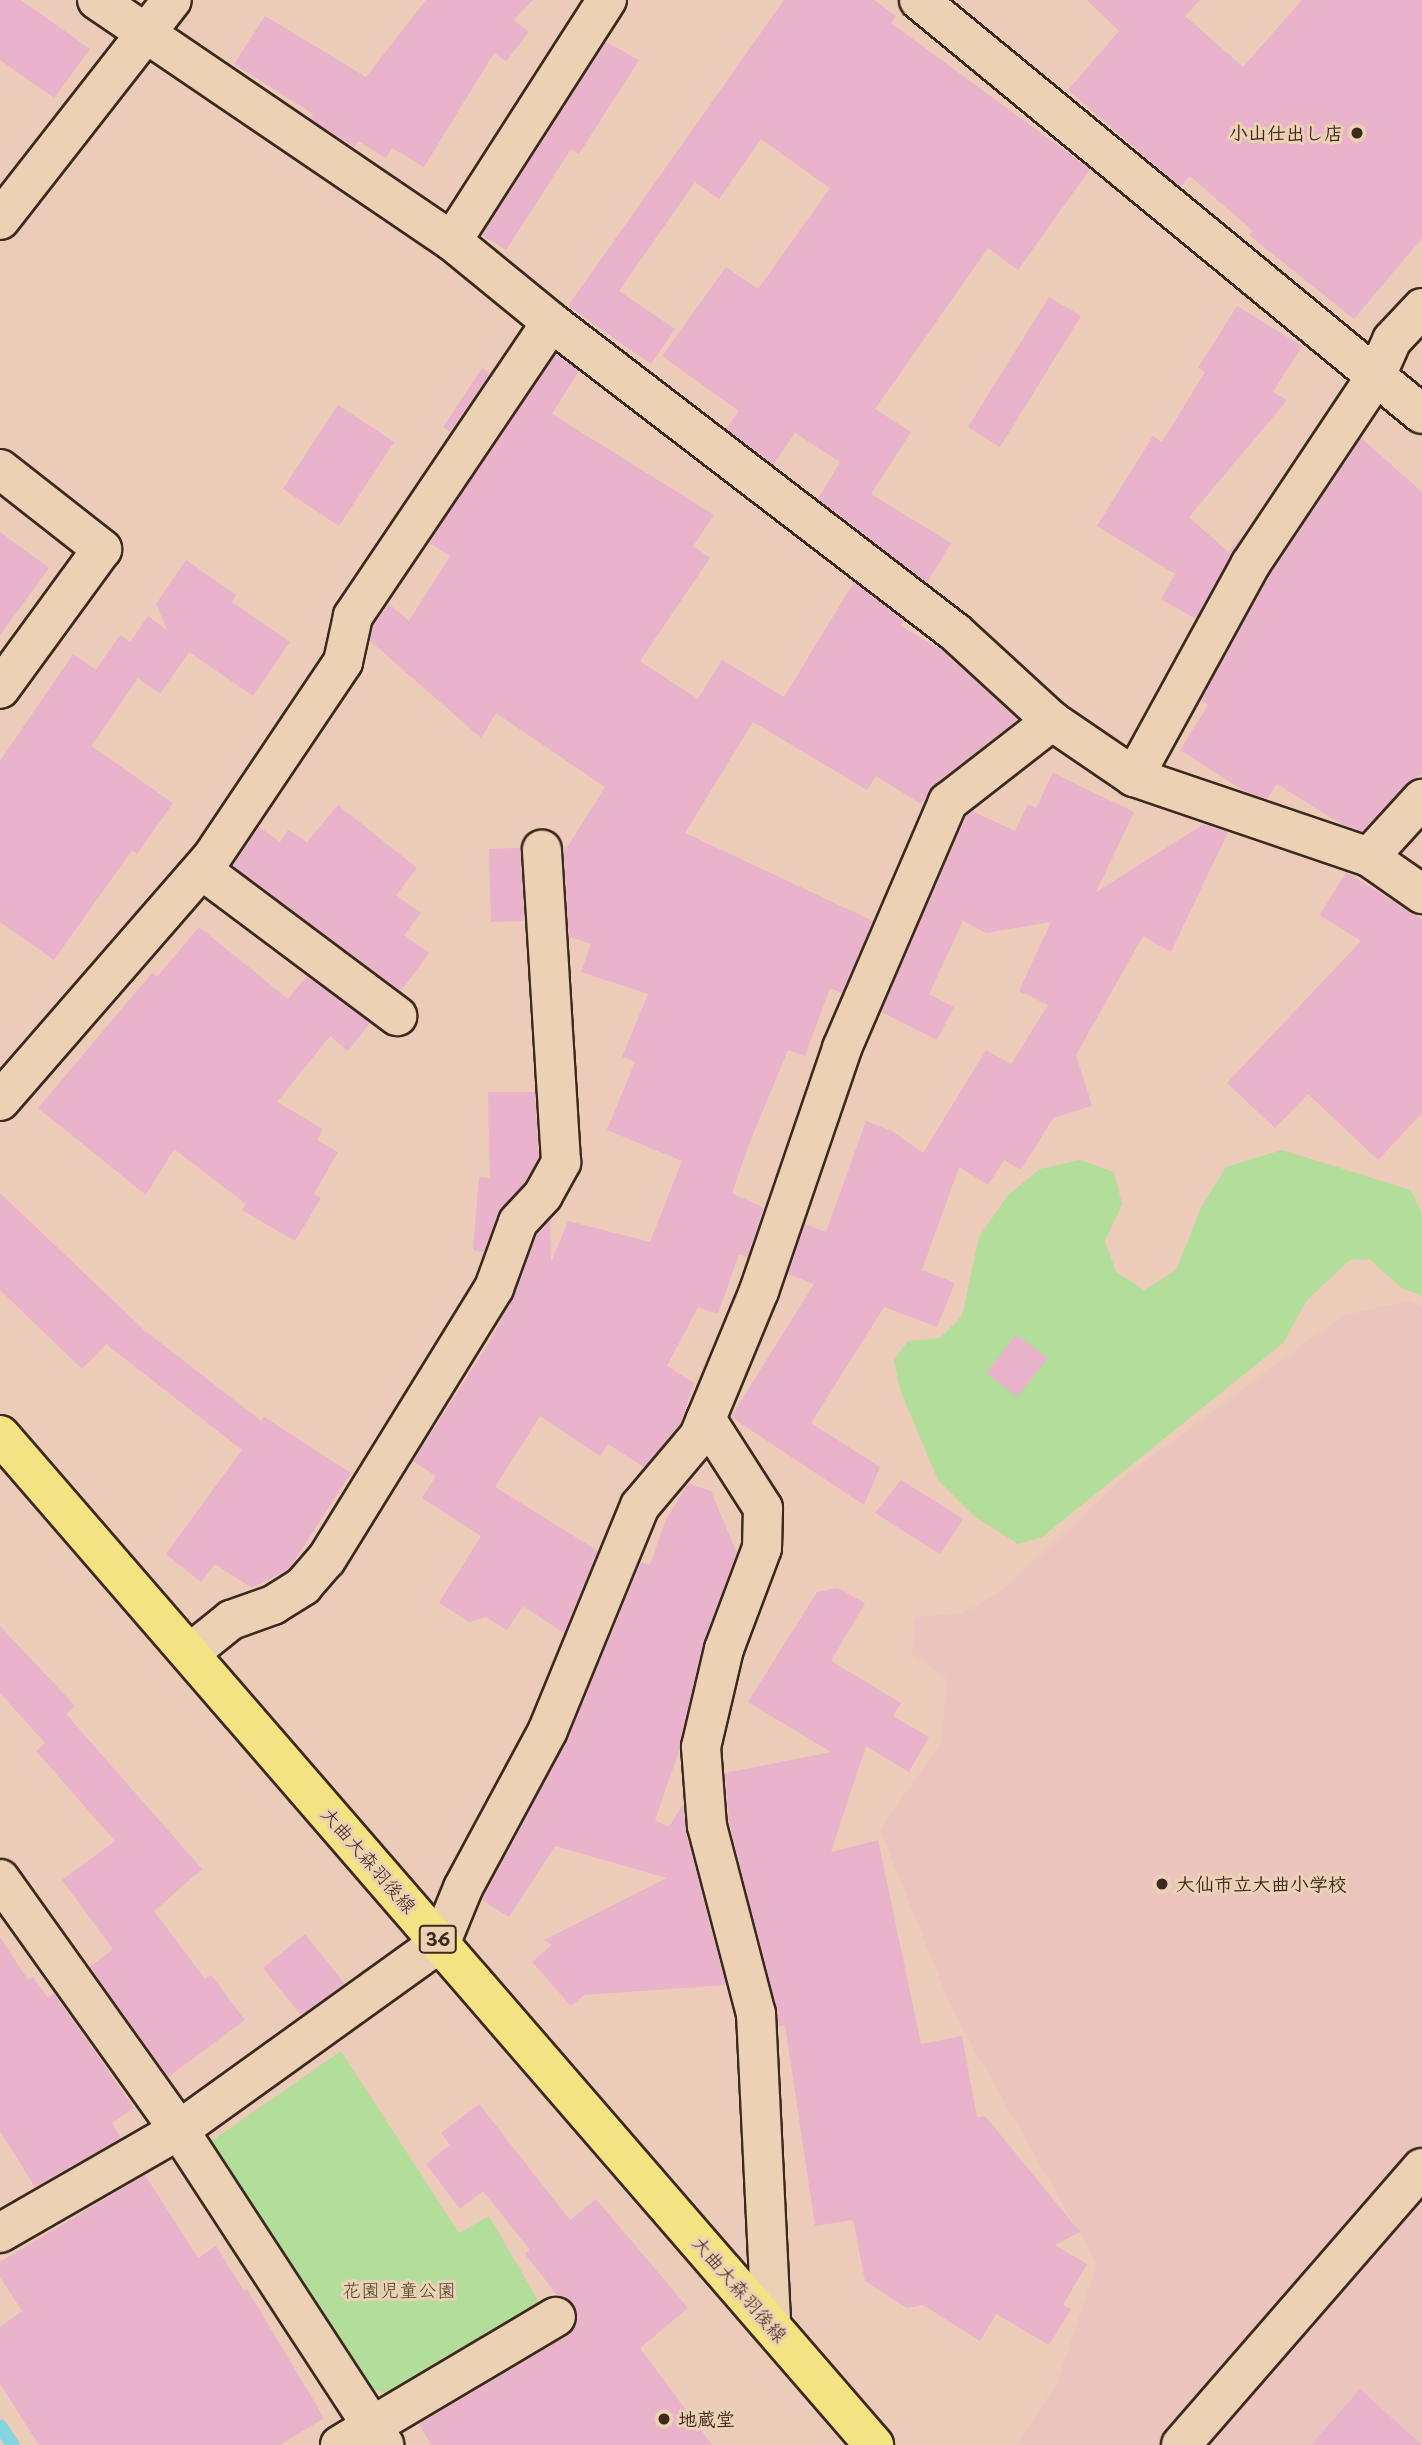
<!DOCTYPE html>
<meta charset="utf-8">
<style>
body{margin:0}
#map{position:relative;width:1422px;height:2445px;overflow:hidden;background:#eccbb9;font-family:"Playpen Sans","Klee One",sans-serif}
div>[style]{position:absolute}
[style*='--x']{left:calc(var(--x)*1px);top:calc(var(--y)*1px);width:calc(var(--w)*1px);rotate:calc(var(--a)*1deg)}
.built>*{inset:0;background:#ebc4be}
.green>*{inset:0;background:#b2dd9b}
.stream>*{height:14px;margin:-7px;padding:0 7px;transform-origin:7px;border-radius:7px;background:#85d5e1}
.building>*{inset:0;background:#e9b3cb}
.roads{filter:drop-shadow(2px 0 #3b2a1e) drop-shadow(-2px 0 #3b2a1e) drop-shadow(0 2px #3b2a1e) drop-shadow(0 -2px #3b2a1e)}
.minor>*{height:38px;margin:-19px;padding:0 19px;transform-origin:19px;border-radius:19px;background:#edd1b4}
.major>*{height:38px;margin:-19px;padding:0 19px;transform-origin:19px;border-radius:19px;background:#f4e382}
.dots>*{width:19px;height:19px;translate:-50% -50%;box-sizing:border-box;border:4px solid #edd1b4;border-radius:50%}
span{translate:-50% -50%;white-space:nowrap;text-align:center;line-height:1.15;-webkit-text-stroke:6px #edd1b4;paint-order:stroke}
.shield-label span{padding:2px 5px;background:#edd1b4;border:2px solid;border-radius:5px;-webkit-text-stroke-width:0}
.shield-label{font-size:18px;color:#3b2a1e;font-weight:700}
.poi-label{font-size:19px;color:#3b2a1e;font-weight:700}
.right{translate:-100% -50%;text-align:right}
.left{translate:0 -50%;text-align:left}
.street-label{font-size:19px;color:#3b2a1e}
.park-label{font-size:19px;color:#4d4531}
</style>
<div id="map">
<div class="built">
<div style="clip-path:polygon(1410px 1300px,1422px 1306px,1422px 2445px,1016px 2445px,1057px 2383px,1097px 2264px,954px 2014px,880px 1830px,940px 1744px,943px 1728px,946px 1678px,912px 1655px,915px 1617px,964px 1613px,1005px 1588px,1125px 1476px,1342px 1316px)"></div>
</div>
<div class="green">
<div style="clip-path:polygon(1282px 1150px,1411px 1190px,1422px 1214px,1422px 1296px,1402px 1288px,1369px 1259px,1350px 1260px,1307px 1300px,1283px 1343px,1042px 1537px,1018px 1544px,974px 1516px,938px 1480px,900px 1390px,894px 1360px,908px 1341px,940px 1338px,962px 1316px,979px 1237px,1008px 1195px,1040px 1169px,1080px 1160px,1114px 1172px,1122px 1204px,1105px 1241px,1116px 1272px,1144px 1290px,1176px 1270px,1201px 1208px,1226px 1167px)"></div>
<div style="clip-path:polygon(341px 2051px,459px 2233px,489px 2216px,540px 2304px,386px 2394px,362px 2386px,207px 2144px)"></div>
</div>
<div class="stream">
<div style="--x:0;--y:2426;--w:23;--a:56"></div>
</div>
<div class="building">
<div style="clip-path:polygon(0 0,21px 0,90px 49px,54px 98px,0 60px)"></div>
<div style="clip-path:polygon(426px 0,533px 0,514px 20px,529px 32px,506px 61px,494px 53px,424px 167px,392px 148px,386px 158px,358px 141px,354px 147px,311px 119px,313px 114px,234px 64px,265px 16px,366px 77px)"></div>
<div style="clip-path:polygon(784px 0,874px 0,896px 16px,891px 23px,1090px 169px,1018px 270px,988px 248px,875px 409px,911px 432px,871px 494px,951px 543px,927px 583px,818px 499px,840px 462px,795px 433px,773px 465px,726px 429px,739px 411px,662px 356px,726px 267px,758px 289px,830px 188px,761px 139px,719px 199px,695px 182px,619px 291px,675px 329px,651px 364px,568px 306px)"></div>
<div style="clip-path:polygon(1087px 0,1200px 0,1185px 16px,1243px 67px,1302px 0,1422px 0,1422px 238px,1354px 319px,1249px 235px,1253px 231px,1190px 176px,1180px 187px,1068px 90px,1119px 31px)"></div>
<div style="clip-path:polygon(606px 42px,639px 60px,579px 154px,571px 149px,506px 250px,482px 235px)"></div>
<div style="clip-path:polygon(1049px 297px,1081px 316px,1000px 447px,968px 427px)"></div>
<div style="clip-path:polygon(1237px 306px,1302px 346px,1273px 392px,1287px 400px,1189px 517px,1228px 552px,1243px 536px,1196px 619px,1161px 599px,1175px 574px,1097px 526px,1153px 436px,1162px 442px,1205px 372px,1198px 368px)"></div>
<div style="clip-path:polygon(556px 354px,579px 371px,552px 414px,714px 515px,693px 546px,710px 558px,640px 661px,698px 699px,722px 660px,784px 697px,854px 582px,904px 621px,901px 626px,943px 651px,1018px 719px,935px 785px,921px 804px,876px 776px,867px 790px,753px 722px,685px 833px,873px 921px,842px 993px,830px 988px,805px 1056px,788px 1050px,749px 1144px,732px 1193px,764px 1208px,747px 1257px,739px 1254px,718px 1314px,698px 1307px,667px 1366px,694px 1383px,680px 1425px,644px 1467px,608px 1444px,600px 1456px,540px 1416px,495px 1487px,598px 1551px,564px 1633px,523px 1606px,507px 1630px,486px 1617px,469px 1622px,439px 1603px,481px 1536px,422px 1498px,436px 1476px,413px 1461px,489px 1343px,514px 1296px,537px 1234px,550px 1219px,551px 1262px,568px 1221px,650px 1242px,682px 1161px,607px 1130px,635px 1062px,622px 1057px,648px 994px,581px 972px,591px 944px,569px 937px,563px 846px,568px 846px,605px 787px,496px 713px,481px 738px,370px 641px,373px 625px,389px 604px,409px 621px,450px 556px,429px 543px)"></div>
<div style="clip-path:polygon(482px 368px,490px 373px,450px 432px,443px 427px)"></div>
<div style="clip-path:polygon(338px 405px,394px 442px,339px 526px,283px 489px)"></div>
<div style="clip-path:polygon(1361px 438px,1422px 492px,1422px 773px,1362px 832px,1341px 824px,1277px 784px,1267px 799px,1246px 792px,1180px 750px,1208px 705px,1201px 700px,1269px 576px)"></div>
<div style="clip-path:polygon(0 532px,49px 568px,0 635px)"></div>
<div style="clip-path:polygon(186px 560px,236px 595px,232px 602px,290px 642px,253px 696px,189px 652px,160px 694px,138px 678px,91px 746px,173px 803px,137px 854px,132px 850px,54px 960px,0 922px,0 761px,73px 654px,96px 670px,120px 635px,130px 642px,148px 616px,168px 631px,156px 604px)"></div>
<div style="clip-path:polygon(1053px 773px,1134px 812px,1096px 892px,1204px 824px,1228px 832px,1171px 952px,1143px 936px,1076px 1055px,1092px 1106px,1053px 1118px,1021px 1170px,1004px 1160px,988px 1185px,959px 1167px,922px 1270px,955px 1283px,937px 1327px,884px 1307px,811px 1423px,880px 1467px,864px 1505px,731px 1417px,814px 1284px,788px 1274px,805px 1224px,826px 1232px,866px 1121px,892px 1131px,923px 1153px,986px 1050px,1011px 1064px,1048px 1005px,1019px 991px,1051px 922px,986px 933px,963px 921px,929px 994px,954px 1007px,937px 1040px,881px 1012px,966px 816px,972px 811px,1015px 831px,1028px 804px,1036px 808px)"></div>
<div style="clip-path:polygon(338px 805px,417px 868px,396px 895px,421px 913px,404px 935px,429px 953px,401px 991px,233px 866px,259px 827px,280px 842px,288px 830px,307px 842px)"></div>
<div style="clip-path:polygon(521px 848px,524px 921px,491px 922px,489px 849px)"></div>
<div style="clip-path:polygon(1346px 872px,1422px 919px,1422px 1113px,1378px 1160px,1308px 1094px,1275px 1128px,1227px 1083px,1361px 941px,1320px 915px)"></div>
<div style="clip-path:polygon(199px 927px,288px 999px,307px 976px,370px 1023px,348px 1051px,330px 1036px,277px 1102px,323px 1129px,317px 1140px,338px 1152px,314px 1194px,321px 1198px,295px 1241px,242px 1210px,246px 1204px,174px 1149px,146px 1195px,38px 1108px,152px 973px,157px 977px)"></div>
<div style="clip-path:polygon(488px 1092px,535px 1092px,539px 1157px,525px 1182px,498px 1214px,484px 1252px,473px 1250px,479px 1177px,490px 1178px)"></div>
<div style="clip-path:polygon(0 1193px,144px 1330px,261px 1421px,264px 1417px,351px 1473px,289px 1569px,252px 1588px,215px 1564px,201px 1582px,166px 1554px,242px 1450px,106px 1344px,82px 1369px,0 1290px)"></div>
<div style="clip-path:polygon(1016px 1335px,1048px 1358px,1017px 1397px,986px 1373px)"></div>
<div style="clip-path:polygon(901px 1480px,963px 1519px,940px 1554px,875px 1513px)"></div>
<div style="clip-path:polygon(688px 1484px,711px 1491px,737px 1553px,704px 1641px,679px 1751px,655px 1820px,669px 1827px,683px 1804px,686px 1832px,726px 1985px,584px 1995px,571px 2006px,532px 1962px,552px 1945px,544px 1940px,667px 1878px,555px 1846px,509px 1917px,482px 1900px,568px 1738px,641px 1562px,650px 1565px,665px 1521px)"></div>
<div style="clip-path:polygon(838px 1588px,865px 1603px,831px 1661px,901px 1703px,893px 1716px,929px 1737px,909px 1772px,866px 1746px,831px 1852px,878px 1840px,921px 2044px,962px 2036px,977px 2117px,985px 2116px,1080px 2232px,1055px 2245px,1087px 2264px,1063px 2305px,1071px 2309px,1049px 2345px,996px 2314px,980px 2341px,923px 2305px,907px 2308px,865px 2281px,853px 2220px,815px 2226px,785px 2025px,779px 2026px,729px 1822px,725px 1773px,831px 1752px,748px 1702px,817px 1592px)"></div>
<div style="clip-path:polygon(0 1626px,75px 1706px,66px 1714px,202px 1869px,154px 1911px,205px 1979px,211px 1975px,245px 2020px,168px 2077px,90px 1967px,113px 1949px,62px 1880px,115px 1841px,36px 1751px,45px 1743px,0 1693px)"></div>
<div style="clip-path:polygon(305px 1934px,345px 1984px,301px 2015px,263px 1968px)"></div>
<div style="clip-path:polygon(0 1937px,28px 1980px,33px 1977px,48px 1998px,54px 1993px,134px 2108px,112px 2123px,121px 2138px,35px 2187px,0 2131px)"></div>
<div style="clip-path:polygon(479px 2104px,570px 2220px,596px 2199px,688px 2308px,640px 2348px,712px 2445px,431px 2445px,419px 2424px,567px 2336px,578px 2317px,574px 2305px,558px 2296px,525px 2254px,530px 2250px,483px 2191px,460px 2209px,426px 2164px,450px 2145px,441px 2133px)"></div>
<div style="clip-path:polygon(145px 2175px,198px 2258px,216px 2246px,244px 2291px,247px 2289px,324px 2418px,280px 2445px,39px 2445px,0 2384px,0 2327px,22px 2311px,0 2277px,0 2262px)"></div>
<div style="clip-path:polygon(1360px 2389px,1422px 2445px,1311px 2445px)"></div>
</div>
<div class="roads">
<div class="minor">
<div style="--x:97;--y:0;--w:429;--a:34.2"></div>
<div style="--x:452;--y:241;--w:128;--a:39.3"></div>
<div style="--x:551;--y:322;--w:509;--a:37.5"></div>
<div style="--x:955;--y:632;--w:132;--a:42.5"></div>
<div style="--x:1052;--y:721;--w:99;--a:34.3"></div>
<div style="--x:1134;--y:777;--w:248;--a:18.8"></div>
<div style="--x:1369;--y:857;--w:65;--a:34.9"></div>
<div style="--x:919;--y:0;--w:651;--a:39.46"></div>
<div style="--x:0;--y:220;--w:279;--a:-52"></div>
<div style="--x:452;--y:241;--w:287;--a:-57.3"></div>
<div style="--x:0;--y:469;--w:130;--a:38.1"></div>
<div style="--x:102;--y:549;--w:173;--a:126.1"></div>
<div style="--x:1134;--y:777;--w:242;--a:-61.3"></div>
<div style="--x:1250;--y:565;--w:227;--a:-56.3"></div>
<div style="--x:1376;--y:376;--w:39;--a:-66"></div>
<div style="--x:1392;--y:340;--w:44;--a:-46.8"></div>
<div style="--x:1369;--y:857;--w:79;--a:-47.6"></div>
<div style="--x:202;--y:870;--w:244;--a:36.8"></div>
<div style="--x:0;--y:1101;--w:323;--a:-49"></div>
<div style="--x:212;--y:857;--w:235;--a:-56.1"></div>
<div style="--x:343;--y:662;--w:47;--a:-77.7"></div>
<div style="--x:353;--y:616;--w:354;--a:-56"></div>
<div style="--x:706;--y:1419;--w:106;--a:57.4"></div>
<div style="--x:763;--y:1508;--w:40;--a:91.4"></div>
<div style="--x:762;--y:1548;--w:108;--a:110.6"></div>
<div style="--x:724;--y:1649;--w:101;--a:103.2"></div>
<div style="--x:701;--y:1747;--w:79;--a:85.7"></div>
<div style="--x:707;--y:1826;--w:194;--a:75.4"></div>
<div style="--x:756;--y:2014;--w:311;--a:87.2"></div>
<div style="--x:190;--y:1653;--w:53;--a:-38.8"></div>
<div style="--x:231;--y:1620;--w:45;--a:-19.7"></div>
<div style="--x:273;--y:1605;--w:36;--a:-32"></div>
<div style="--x:303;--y:1586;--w:35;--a:-49"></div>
<div style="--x:326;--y:1560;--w:320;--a:-58.3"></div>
<div style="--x:494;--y:1288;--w:70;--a:-70"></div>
<div style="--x:518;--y:1222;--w:37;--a:-47"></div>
<div style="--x:543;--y:1195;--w:38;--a:-61"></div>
<div style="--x:561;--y:1162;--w:313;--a:-93.5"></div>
<div style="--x:0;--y:1879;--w:308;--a:54.5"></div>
<div style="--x:179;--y:2130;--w:376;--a:56.9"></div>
<div style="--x:0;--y:2233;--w:207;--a:-29.9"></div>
<div style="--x:179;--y:2130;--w:322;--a:-35.7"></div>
<div style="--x:441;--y:1942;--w:58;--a:-67.8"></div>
<div style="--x:463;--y:1888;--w:179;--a:-61.7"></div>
<div style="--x:548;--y:1730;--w:242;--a:-67.7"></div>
<div style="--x:640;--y:1506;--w:92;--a:-49.9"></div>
<div style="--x:699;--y:1436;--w:18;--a:-68"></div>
<div style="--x:706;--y:1419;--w:139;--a:-67.5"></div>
<div style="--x:759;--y:1291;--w:257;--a:-71.1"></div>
<div style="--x:842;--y:1048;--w:268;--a:-66.7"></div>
<div style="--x:948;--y:802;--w:132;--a:-37.9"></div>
<div style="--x:340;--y:2445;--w:251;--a:-30.7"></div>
<div style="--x:1181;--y:2445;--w:367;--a:-49"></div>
</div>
<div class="major">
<div style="--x:0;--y:1435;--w:1336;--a:49.13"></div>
</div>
</div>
<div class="dots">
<div style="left:1357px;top:133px;background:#3b2a1e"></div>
<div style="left:1162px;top:1884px;background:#3b2a1e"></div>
<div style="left:664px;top:2419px;background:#3b2a1e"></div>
</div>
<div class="shield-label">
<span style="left:438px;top:1939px">36</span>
</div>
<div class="poi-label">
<span class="right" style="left:1343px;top:133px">小山仕出し店</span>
<span class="left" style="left:1176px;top:1884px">大仙市立大曲小学校</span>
<span class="left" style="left:678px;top:2419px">地蔵堂</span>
</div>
<div class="street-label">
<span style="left:369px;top:1860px;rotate:49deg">大曲大森羽後線</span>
<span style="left:740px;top:2289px;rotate:49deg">大曲大森羽後線</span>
</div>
<div class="park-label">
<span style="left:399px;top:2290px">花園児童公園</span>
</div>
</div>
